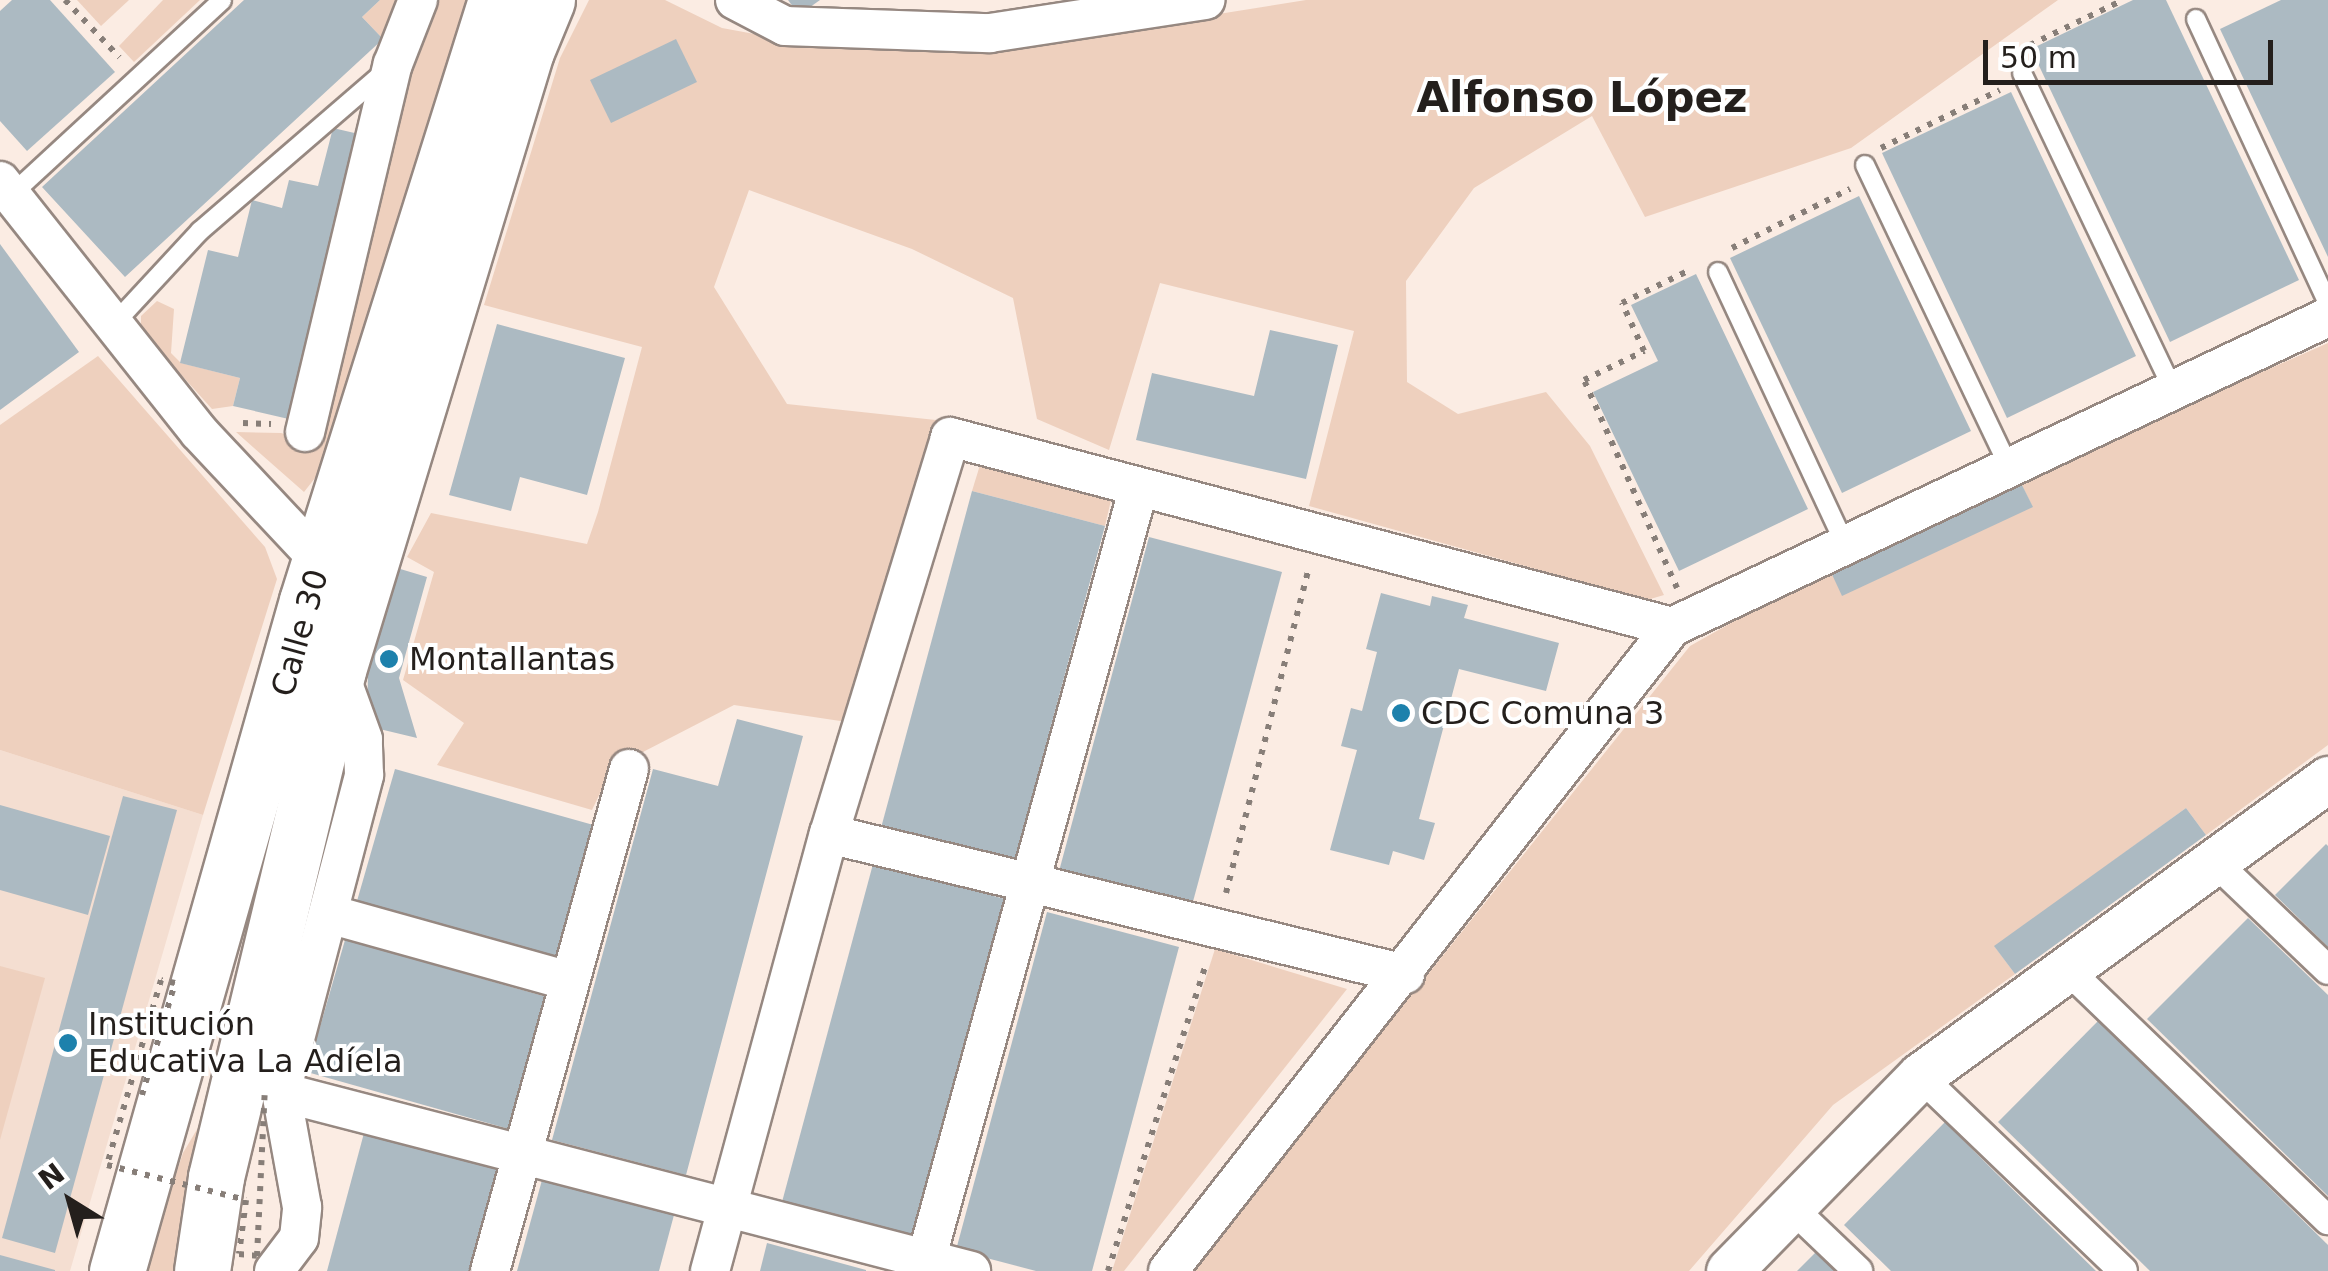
<!DOCTYPE html>
<meta charset="utf-8">
<style>
body{margin:0}
#map{position:relative;width:2328px;height:1271px;overflow:hidden;background:#fbece3;font-family:"DejaVu Sans",sans-serif}
div>[style]{position:absolute}
[style*='--x']{left:calc(var(--x)*1px);top:calc(var(--y)*1px);width:calc(var(--w)*1px);rotate:calc(var(--a)*1deg)}
.built>*{inset:0;background:#f4ded1}
.green>*{inset:0;background:#eed0be}
.building>*{inset:0;background:#acbac2}
.path>*{height:6px;margin-top:-3px;transform-origin:0;background:repeating-linear-gradient(90deg,#877e78 0 5px,transparent 0 13px)}
.roads{filter:drop-shadow(2px 0 #968881) drop-shadow(-2px 0 #968881) drop-shadow(0 2px #968881) drop-shadow(0 -2px #968881)}
.service>*{height:18px;margin:-9px;padding:0 9px;transform-origin:9px;border-radius:9px;background:#fff}
.pedestrian>*{height:28px;margin:-14px;padding:0 14px;transform-origin:14px;border-radius:14px;background:#fff}
.minor>*{height:38px;margin:-19px;padding:0 19px;transform-origin:19px;border-radius:19px;background:#fff}
.tertiary>*{height:45px;margin:-22.5px;padding:0 22.5px;transform-origin:22.5px;border-radius:22.5px;background:#fff}
.primary>*{height:55px;margin:-27.5px;padding:0 27.5px;transform-origin:27.5px;border-radius:27.5px;background:#fff}
.path-bridge>*{height:6px;margin-top:-3px;transform-origin:0;background:repeating-linear-gradient(90deg,#877e78 0 5px,transparent 0 13px)}
.dots>*{width:28px;height:28px;translate:-50% -50%;box-sizing:border-box;border:5px solid #fff;border-radius:50%}
span{translate:-50% -50%;white-space:nowrap;text-align:center;line-height:1.15;-webkit-text-stroke:8px #fff;paint-order:stroke}
.street-label{font-size:32px;color:#241f1c}
.poi-label{font-size:32px;color:#241f1c}
.left{translate:0 -50%;text-align:left}
.district-label{font-size:42px;color:#241f1c;font-weight:700}
.north{position:absolute;left:20px;top:1151px;width:100px;height:100px;-webkit-text-stroke:8px #fff;paint-order:stroke;rotate:323deg;font-size:28px;font-weight:700;line-height:40px;text-align:center;color:#241f1c}
.north::after{content:'';display:block;margin:auto;width:35px;height:45px;background:#241f1c;clip-path:polygon(50% 0,100% 100%,50% 72%,0 100%)}
.scale{position:absolute;left:1983px;top:40px;width:290px;height:45px;box-sizing:border-box;border:5px solid #241f1c;border-top:0;padding-left:12px;font-size:30px;line-height:35px;white-space:nowrap;color:#241f1c;-webkit-text-stroke:8px #fff;paint-order:stroke}
</style>
<div id="map">
<div class="built">
<div style="clip-path:polygon(0 750px,203px 815px,70px 1271px,0 1271px)"></div>
</div>
<div class="green">
<div style="clip-path:polygon(77px 0,129px 0,101px 26px)"></div>
<div style="clip-path:polygon(163px 0,200px 0,134px 62px,119px 46px)"></div>
<div style="clip-path:polygon(380px 0,407px 0,383px 39px,362px 17px)"></div>
<div style="clip-path:polygon(434px 0,469px 0,319px 473px,304px 492px,236px 432px,281px 433px,316px 443px,409px 63px)"></div>
<div style="clip-path:polygon(589px 0,665px 0,722px 28px,835px 49px,992px 50px,1306px 0,2058px 0,1851px 148px,1645px 217px,1592px 116px,1474px 188px,1406px 281px,1407px 382px,1458px 414px,1546px 392px,1590px 446px,1664px 595px,1647px 600px,1309px 506px,1354px 331px,1160px 283px,1109px 450px,1037px 419px,1013px 298px,912px 249px,749px 190px,714px 287px,787px 404px,945px 421px,847px 722px,734px 705px,612px 768px,592px 810px,437px 765px,464px 723px,403px 680px,434px 572px,407px 557px,431px 513px,587px 544px,598px 512px,642px 347px,484px 305px,560px 58px)"></div>
<div style="clip-path:polygon(157px 301px,174px 309px,171px 353px,181px 363px,240px 378px,233px 406px,212px 409px,141px 330px,141px 316px)"></div>
<div style="clip-path:polygon(2328px 343px,2328px 745px,2206px 835px,2186px 808px,1995px 947px,2015px 974px,1833px 1105px,1689px 1271px,1191px 1271px,1690px 646px,1829px 568px,2032px 506px,2019px 479px)"></div>
<div style="clip-path:polygon(98px 356px,265px 547px,277px 579px,203px 815px,0 750px,0 425px)"></div>
<div style="clip-path:polygon(980px 465px,1111px 500px,1105px 526px,972px 491px)"></div>
<div style="clip-path:polygon(1215px 949px,1347px 989px,1124px 1271px,1112px 1271px)"></div>
<div style="clip-path:polygon(0 966px,45px 978px,0 1140px)"></div>
<div style="clip-path:polygon(199px 1126px,178px 1271px,143px 1271px,183px 1153px)"></div>
</div>
<div class="building">
<div style="clip-path:polygon(12px 0,50px 0,115px 72px,27px 151px,0 121px,0 11px)"></div>
<div style="clip-path:polygon(244px 0,380px 0,362px 17px,383px 39px,125px 277px,42px 187px)"></div>
<div style="clip-path:polygon(788px 0,820px 0,799px 15px)"></div>
<div style="clip-path:polygon(2133px 0,2166px 0,2299px 280px,2170px 342px,2031px 49px)"></div>
<div style="clip-path:polygon(2281px 0,2328px 0,2328px 257px,2220px 29px)"></div>
<div style="clip-path:polygon(676px 39px,697px 82px,611px 123px,590px 80px)"></div>
<div style="clip-path:polygon(2011px 92px,2136px 356px,2007px 418px,1882px 153px)"></div>
<div style="clip-path:polygon(333px 128px,363px 135px,293px 420px,233px 406px,240px 378px,180px 363px,208px 250px,238px 257px,252px 200px,282px 208px,289px 180px,318px 186px)"></div>
<div style="clip-path:polygon(1859px 196px,1971px 431px,1842px 493px,1730px 258px)"></div>
<div style="clip-path:polygon(0 244px,79px 352px,0 410px)"></div>
<div style="clip-path:polygon(1696px 274px,1808px 509px,1679px 571px,1593px 392px,1658px 361px,1631px 305px)"></div>
<div style="clip-path:polygon(497px 324px,625px 358px,587px 495px,520px 477px,511px 511px,449px 495px)"></div>
<div style="clip-path:polygon(1270px 330px,1338px 345px,1306px 479px,1136px 440px,1152px 373px,1254px 396px)"></div>
<div style="clip-path:polygon(2019px 479px,2033px 507px,1842px 596px,1829px 568px)"></div>
<div style="clip-path:polygon(972px 491px,1105px 526px,1014px 863px,881px 828px)"></div>
<div style="clip-path:polygon(1149px 537px,1282px 572px,1191px 909px,1058px 875px)"></div>
<div style="clip-path:polygon(397px 568px,427px 577px,399px 678px,417px 738px,367px 726px,368px 669px)"></div>
<div style="clip-path:polygon(1381px 593px,1430px 606px,1432px 596px,1468px 605px,1464px 618px,1559px 643px,1546px 691px,1459px 669px,1419px 819px,1435px 823px,1424px 860px,1393px 851px,1389px 865px,1330px 850px,1357px 750px,1341px 746px,1351px 708px,1362px 711px,1377px 652px,1366px 649px)"></div>
<div style="clip-path:polygon(737px 719px,803px 736px,686px 1175px,552px 1140px,653px 769px,718px 786px)"></div>
<div style="clip-path:polygon(395px 769px,597px 826px,558px 958px,357px 901px)"></div>
<div style="clip-path:polygon(123px 796px,177px 810px,55px 1253px,2px 1238px)"></div>
<div style="clip-path:polygon(0 805px,110px 836px,88px 915px,0 890px)"></div>
<div style="clip-path:polygon(2186px 808px,2206px 835px,2015px 974px,1994px 946px)"></div>
<div style="clip-path:polygon(2326px 844px,2328px 846px,2328px 947px,2275px 895px)"></div>
<div style="clip-path:polygon(873px 864px,1005px 899px,914px 1236px,782px 1202px)"></div>
<div style="clip-path:polygon(1047px 912px,1179px 947px,1092px 1271px,1036px 1271px,956px 1250px)"></div>
<div style="clip-path:polygon(2248px 918px,2328px 995px,2328px 1196px,2147px 1019px)"></div>
<div style="clip-path:polygon(345px 940px,547px 997px,509px 1129px,307px 1072px)"></div>
<div style="clip-path:polygon(2099px 1020px,2328px 1245px,2328px 1271px,2150px 1271px,1998px 1122px)"></div>
<div style="clip-path:polygon(1945px 1122px,1995px 1172px,2096px 1271px,1891px 1271px,1844px 1225px)"></div>
<div style="clip-path:polygon(364px 1133px,497px 1168px,469px 1271px,327px 1271px)"></div>
<div style="clip-path:polygon(542px 1180px,674px 1215px,659px 1271px,517px 1271px)"></div>
<div style="clip-path:polygon(767px 1243px,866px 1270px,866px 1271px,760px 1271px)"></div>
<div style="clip-path:polygon(1816px 1252px,1835px 1271px,1797px 1271px)"></div>
<div style="clip-path:polygon(0 1255px,55px 1270px,55px 1271px,0 1271px)"></div>
</div>
<div class="path">
<div style="--x:65;--y:0;--w:79;--a:46.5"></div>
<div style="--x:2030;--y:45;--w:103;--a:-25.8"></div>
<div style="--x:1881;--y:148;--w:132;--a:-26"></div>
<div style="--x:1732;--y:248;--w:132;--a:-26.6"></div>
<div style="--x:243;--y:423;--w:28;--a:2"></div>
<div style="--x:1677;--y:588;--w:228;--a:-114.1"></div>
<div style="--x:1584;--y:380;--w:67;--a:-25.8"></div>
<div style="--x:1644;--y:351;--w:53;--a:-114.6"></div>
<div style="--x:1622;--y:303;--w:76;--a:-25.9"></div>
<div style="--x:1226;--y:893;--w:332;--a:-75.7"></div>
<div style="--x:1108;--y:1271;--w:323;--a:-72.3"></div>
</div>
<div class="roads">
<div class="service">
<div style="--x:2196;--y:19;--w:314;--a:65.1"></div>
<div style="--x:2022;--y:73;--w:352;--a:64.5"></div>
<div style="--x:1865;--y:165;--w:332;--a:64.5"></div>
<div style="--x:11;--y:195;--w:287;--a:-42.7"></div>
<div style="--x:1718;--y:272;--w:300;--a:65"></div>
<div style="--x:111;--y:327;--w:131;--a:-47.2"></div>
<div style="--x:200;--y:231;--w:243;--a:-40.8"></div>
</div>
<div class="pedestrian">
<div style="--x:2215;--y:862;--w:156;--a:43.7"></div>
<div style="--x:2070;--y:972;--w:358;--a:43.9"></div>
<div style="--x:1920;--y:1076;--w:281;--a:43.8"></div>
<div style="--x:1788;--y:1204;--w:97;--a:43.7"></div>
</div>
<div class="minor">
<div style="--x:735;--y:0;--w:56;--a:27.5"></div>
<div style="--x:785;--y:26;--w:205;--a:2"></div>
<div style="--x:990;--y:33;--w:218;--a:-8.7"></div>
<div style="--x:0;--y:181;--w:320;--a:51.6"></div>
<div style="--x:199;--y:432;--w:177;--a:46.8"></div>
<div style="--x:305;--y:432;--w:378;--a:-76.6"></div>
<div style="--x:393;--y:64;--w:69;--a:-68.7"></div>
<div style="--x:829;--y:834;--w:593;--a:13.66"></div>
<div style="--x:329;--y:914;--w:249;--a:15.6"></div>
<div style="--x:281;--y:1092;--w:713;--a:14.54"></div>
<div style="--x:274;--y:1271;--w:41;--a:-52.9"></div>
<div style="--x:299;--y:1238;--w:31;--a:-84"></div>
<div style="--x:302;--y:1207;--w:117;--a:-100.3"></div>
<div style="--x:281;--y:1092;--w:328;--a:-75.3"></div>
<div style="--x:364;--y:775;--w:36;--a:-92"></div>
<div style="--x:363;--y:739;--w:73;--a:-109.9"></div>
<div style="--x:490;--y:1271;--w:521;--a:-74.52"></div>
<div style="--x:710;--y:1271;--w:453;--a:-74.8"></div>
<div style="--x:829;--y:834;--w:415;--a:-73"></div>
<div style="--x:950;--y:437;--w:747;--a:14.74"></div>
<div style="--x:923;--y:1271;--w:813;--a:-74.6"></div>
<div style="--x:1168;--y:1271;--w:818;--a:-51.95"></div>
<div style="--x:1672;--y:627;--w:726;--a:-25.29"></div>
</div>
<div class="tertiary">
<div style="--x:1729;--y:1271;--w:273;--a:-45.6"></div>
<div style="--x:1920;--y:1076;--w:505;--a:-36.05"></div>
</div>
<div class="primary">
<div style="--x:117;--y:1271;--w:696;--a:-74.17"></div>
<div style="--x:307;--y:601;--w:630;--a:-72.54"></div>
<div style="--x:202;--y:1271;--w:95;--a:-81.5"></div>
<div style="--x:216;--y:1177;--w:521;--a:-76.47"></div>
<div style="--x:338;--y:670;--w:647;--a:-73.11"></div>
<div style="--x:526;--y:51;--w:55;--a:-67.6"></div>
</div>
</div>
<div class="path-bridge">
<div style="--x:142;--y:1095;--w:117;--a:-73.6"></div>
<div style="--x:175;--y:983;--w:14;--a:-168"></div>
<div style="--x:161;--y:980;--w:193;--a:106.3"></div>
<div style="--x:107;--y:1165;--w:143;--a:14.1"></div>
<div style="--x:246;--y:1200;--w:54;--a:97.4"></div>
<div style="--x:239;--y:1254;--w:18;--a:6"></div>
<div style="--x:257;--y:1256;--w:168;--a:-87.3"></div>
</div>
<div class="dots">
<div style="left:389px;top:659px;background:#1d81ac"></div>
<div style="left:1401px;top:713px;background:#1d81ac"></div>
<div style="left:68px;top:1043px;background:#1d81ac"></div>
</div>
<div class="street-label">
<span style="left:300px;top:633px;rotate:-74deg">Calle 30</span>
</div>
<div class="poi-label">
<span class="left" style="left:409px;top:659px">Montallantas</span>
<span class="left" style="left:1421px;top:713px">CDC Comuna 3</span>
<span class="left" style="left:88px;top:1043px">Institución<br>Educativa La Adíela</span>
</div>
<div class="district-label">
<span style="left:1582px;top:98px">Alfonso López</span>
</div>
<div class="north">N</div>
<div class="scale">50 m</div>
</div>
